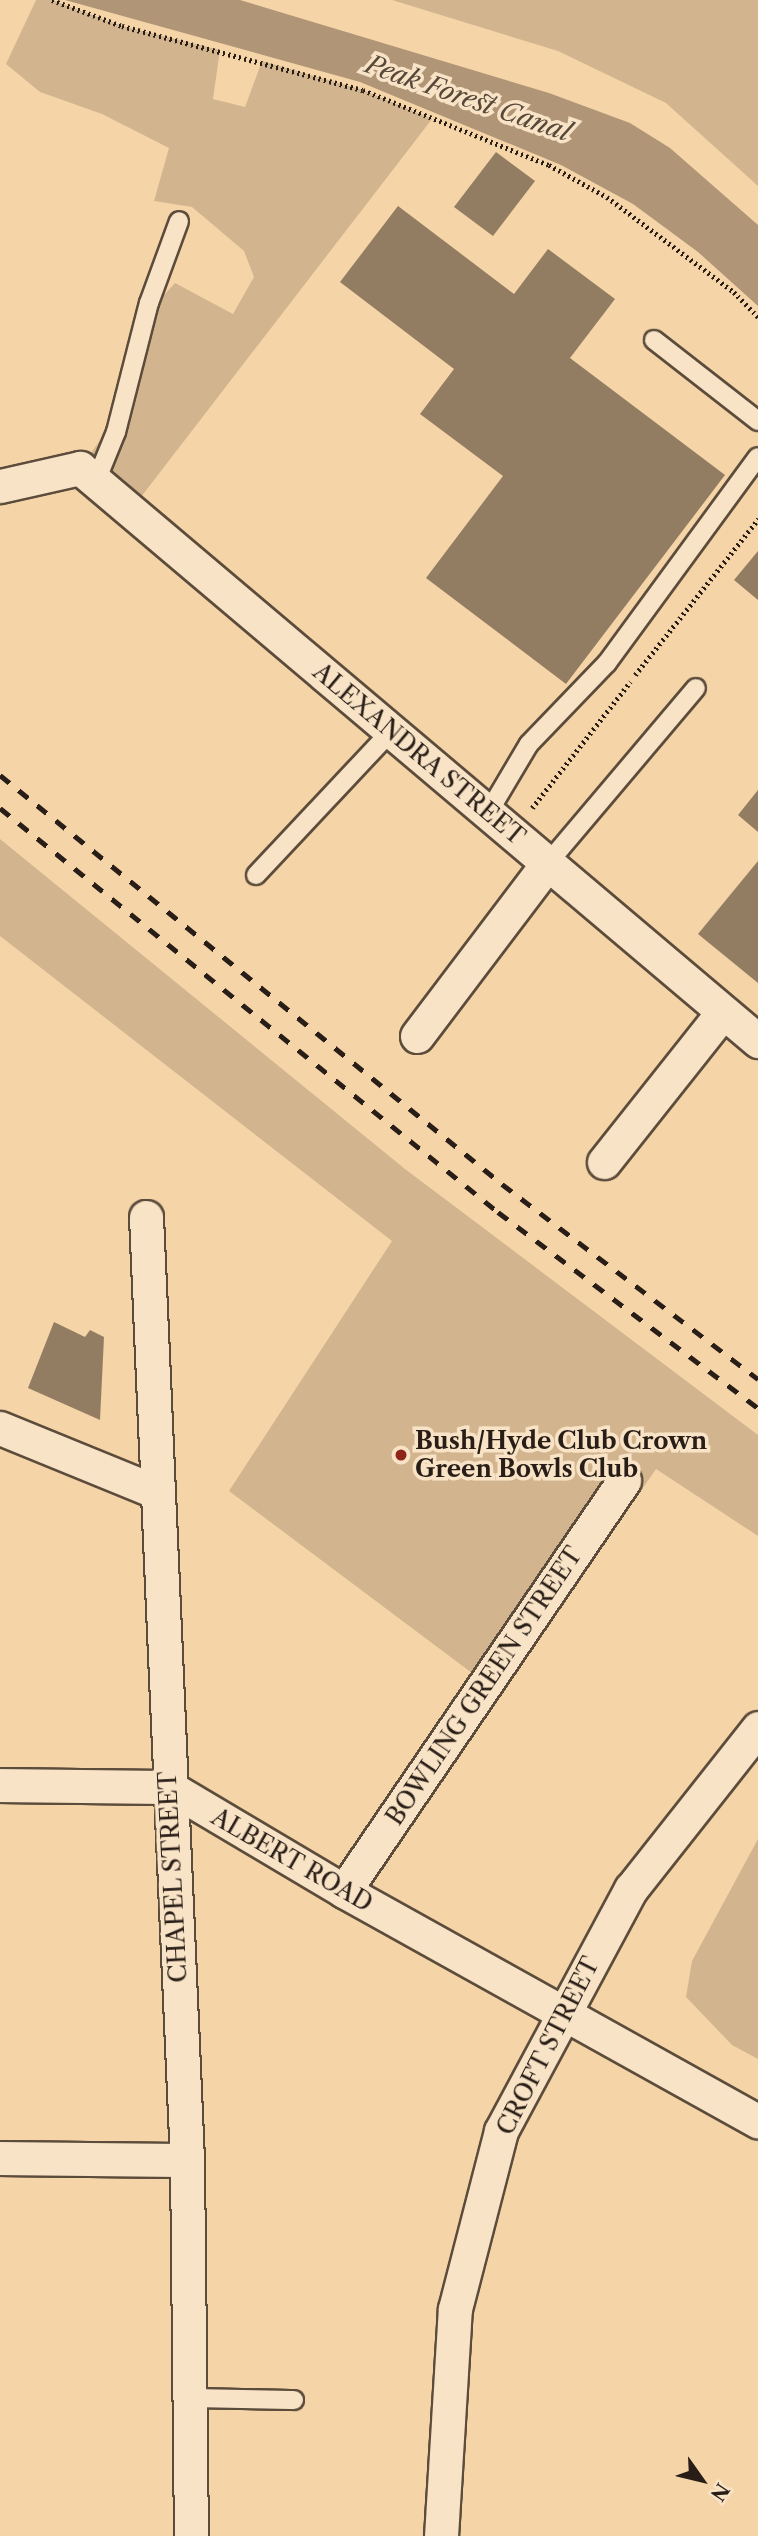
<!DOCTYPE html>
<style>
body{margin:0}
#map{position:relative;width:758px;height:2536px;overflow:hidden;background:#f5d4a8;font-family:"Libre Caslon Text",serif}
div>[style]{position:absolute}
[style*='--x']{left:calc(var(--x)*1px);top:calc(var(--y)*1px);width:calc(var(--w)*1px);rotate:calc(var(--a)*1deg)}
.green>*{inset:0;background:#d2b58f}
.water>*{inset:0;background:#b09677}
.building>*{inset:0;background:#937d62}
.path>*{height:4.5px;margin-top:-2.25px;transform-origin:0;background:repeating-linear-gradient(90deg,#291e17 0 2px,transparent 0 5.5px)}
.roads{filter:drop-shadow(2px 0 #5c4c3b) drop-shadow(-2px 0 #5c4c3b) drop-shadow(0 2px #5c4c3b) drop-shadow(0 -2px #5c4c3b)}
.service>*{height:18px;margin:-9px;padding:0 9px;transform-origin:9px;border-radius:9px;background:#f8e3c6}
.minor>*{height:33px;margin:-16.5px;padding:0 16.5px;transform-origin:16.5px;border-radius:16.5px;background:#f8e3c6}
.rail>*{height:5px;margin-top:-2.5px;transform-origin:0;background:repeating-linear-gradient(90deg,#291e17 0 12px,transparent 0 24px)}
.dots>*{width:19px;height:19px;translate:-50% -50%;box-sizing:border-box;border:4px solid #f8e3c6;border-radius:50%}
span{translate:-50% -50%;white-space:nowrap;text-align:center;line-height:1.15;-webkit-text-stroke:7px #f8e3c6;paint-order:stroke}
.street-label{font-size:24px;color:#291e17}
.poi-label{font-size:24px;color:#291e17;font-weight:700}
.left{translate:0 -50%;text-align:left}
.water-label{font-size:26px;color:#584839;font-style:italic}
.north{position:absolute;left:667px;top:2445px;width:70px;height:70px;-webkit-text-stroke:5px #f8e3c6;paint-order:stroke;rotate:124deg;font-size:19px;font-weight:700;line-height:28px;text-align:center;color:#291e17}
.north::after{content:'';display:block;margin:auto;width:24px;height:32px;background:#291e17;clip-path:polygon(50% 0,100% 100%,50% 72%,0 100%)}
</style>
<div id="map">
<div class="green">
<div style="clip-path:polygon(36px 0,52px 0,122px 26px,220px 50px,213px 99px,245px 107px,262px 61px,363px 90px,432px 119px,131px 510px,80px 468px,101px 439px,156px 304px,175px 283px,233px 314px,254px 277px,244px 251px,192px 207px,154px 201px,169px 148px,102px 114px,40px 92px,6px 64px)"></div>
<div style="clip-path:polygon(392px 0,758px 0,758px 186px,666px 103px,558px 51px)"></div>
<div style="clip-path:polygon(0 839px,405px 1169px,758px 1435px,758px 1536px,656px 1469px,500px 1694px,229px 1491px,392px 1241px,0 936px)"></div>
<div style="clip-path:polygon(758px 1839px,758px 2059px,732px 2045px,686px 1997px,692px 1961px)"></div>
</div>
<div class="water">
<div style="clip-path:polygon(65px 0,240px 0,549px 93px,630px 123px,670px 148px,758px 225px,758px 306px,698px 252px,633px 204px,561px 165px,360px 82px)"></div>
</div>
<div class="building">
<div style="clip-path:polygon(496px 152px,535px 181px,493px 236px,454px 207px)"></div>
<div style="clip-path:polygon(398px 206px,514px 294px,548px 249px,615px 299px,570px 358px,725px 475px,566px 684px,426px 578px,503px 476px,420px 414px,454px 369px,340px 282px)"></div>
<div style="clip-path:polygon(758px 551px,758px 600px,734px 580px)"></div>
<div style="clip-path:polygon(758px 790px,758px 832px,738px 815px)"></div>
<div style="clip-path:polygon(758px 861px,758px 983px,698px 934px)"></div>
<div style="clip-path:polygon(54px 1322px,85px 1337px,90px 1330px,104px 1337px,100px 1420px,28px 1388px)"></div>
</div>
<div class="path">
<div style="--x:52;--y:0;--w:75;--a:20.4"></div>
<div style="--x:122;--y:26;--w:249;--a:14.9"></div>
<div style="--x:363;--y:90;--w:201;--a:22"></div>
<div style="--x:549;--y:165;--w:66;--a:28.9"></div>
<div style="--x:607;--y:197;--w:159;--a:36.8"></div>
<div style="--x:734;--y:292;--w:35;--a:46"></div>
<div style="--x:635;--y:675;--w:199;--a:-51.7"></div>
<div style="--x:532;--y:808;--w:160;--a:-52.1"></div>
</div>
<div class="roads">
<div class="service">
<div style="--x:654;--y:340;--w:132;--a:37.9"></div>
<div style="--x:96;--y:481;--w:53;--a:-67.8"></div>
<div style="--x:116;--y:432;--w:133;--a:-75.7"></div>
<div style="--x:149;--y:303;--w:87;--a:-69.9"></div>
<div style="--x:488;--y:813;--w:80;--a:-59.3"></div>
<div style="--x:529;--y:744;--w:112;--a:-46.1"></div>
<div style="--x:607;--y:663;--w:255;--a:-53.8"></div>
<div style="--x:548;--y:863;--w:229;--a:-49.8"></div>
<div style="--x:256;--y:875;--w:197;--a:-46.8"></div>
<div style="--x:190;--y:2398;--w:104;--a:1.1"></div>
</div>
<div class="minor">
<div style="--x:0;--y:486;--w:82;--a:-12.7"></div>
<div style="--x:80;--y:468;--w:888;--a:40.2"></div>
<div style="--x:417;--y:1036;--w:217;--a:-52.9"></div>
<div style="--x:604;--y:1162;--w:191;--a:-51.6"></div>
<div style="--x:146;--y:1217;--w:944;--a:87.51"></div>
<div style="--x:187;--y:2160;--w:376;--a:89.4"></div>
<div style="--x:0;--y:1428;--w:170;--a:22.2"></div>
<div style="--x:0;--y:1785;--w:169;--a:0.7"></div>
<div style="--x:169;--y:1787;--w:204;--a:30.7"></div>
<div style="--x:344;--y:1891;--w:474;--a:29.1"></div>
<div style="--x:344;--y:1891;--w:497;--a:-55.7"></div>
<div style="--x:0;--y:2158;--w:187;--a:0.6"></div>
<div style="--x:441;--y:2536;--w:227;--a:-86.5"></div>
<div style="--x:455;--y:2309;--w:184;--a:-75.5"></div>
<div style="--x:501;--y:2131;--w:275;--a:-61.8"></div>
<div style="--x:631;--y:1889;--w:205;--a:-51.7"></div>
</div>
</div>
<div class="rail">
<div style="--x:0;--y:775;--w:648;--a:39.17"></div>
<div style="--x:502;--y:1184;--w:322;--a:37.3"></div>
<div style="--x:0;--y:808;--w:641;--a:39.05"></div>
<div style="--x:498;--y:1212;--w:326;--a:37"></div>
</div>
<div class="dots">
<div style="left:401px;top:1455px;background:#8f2418"></div>
</div>
<div class="street-label">
<span style="left:419px;top:754px;rotate:40deg">ALEXANDRA STREET</span>
<span style="left:484px;top:1686px;rotate:-56deg">BOWLING GREEN STREET</span>
<span style="left:292px;top:1860px;rotate:30deg">ALBERT ROAD</span>
<span style="left:173px;top:1877px;rotate:-93deg">CHAPEL STREET</span>
<span style="left:548px;top:2046px;rotate:-63deg">CROFT STREET</span>
</div>
<div class="poi-label">
<span class="left" style="left:415px;top:1455px">Bush/Hyde Club Crown<br>Green Bowls Club</span>
</div>
<div class="water-label">
<span style="left:468px;top:99px;rotate:19deg">Peak Forest Canal</span>
</div>
<div class="north">N</div>
</div>
